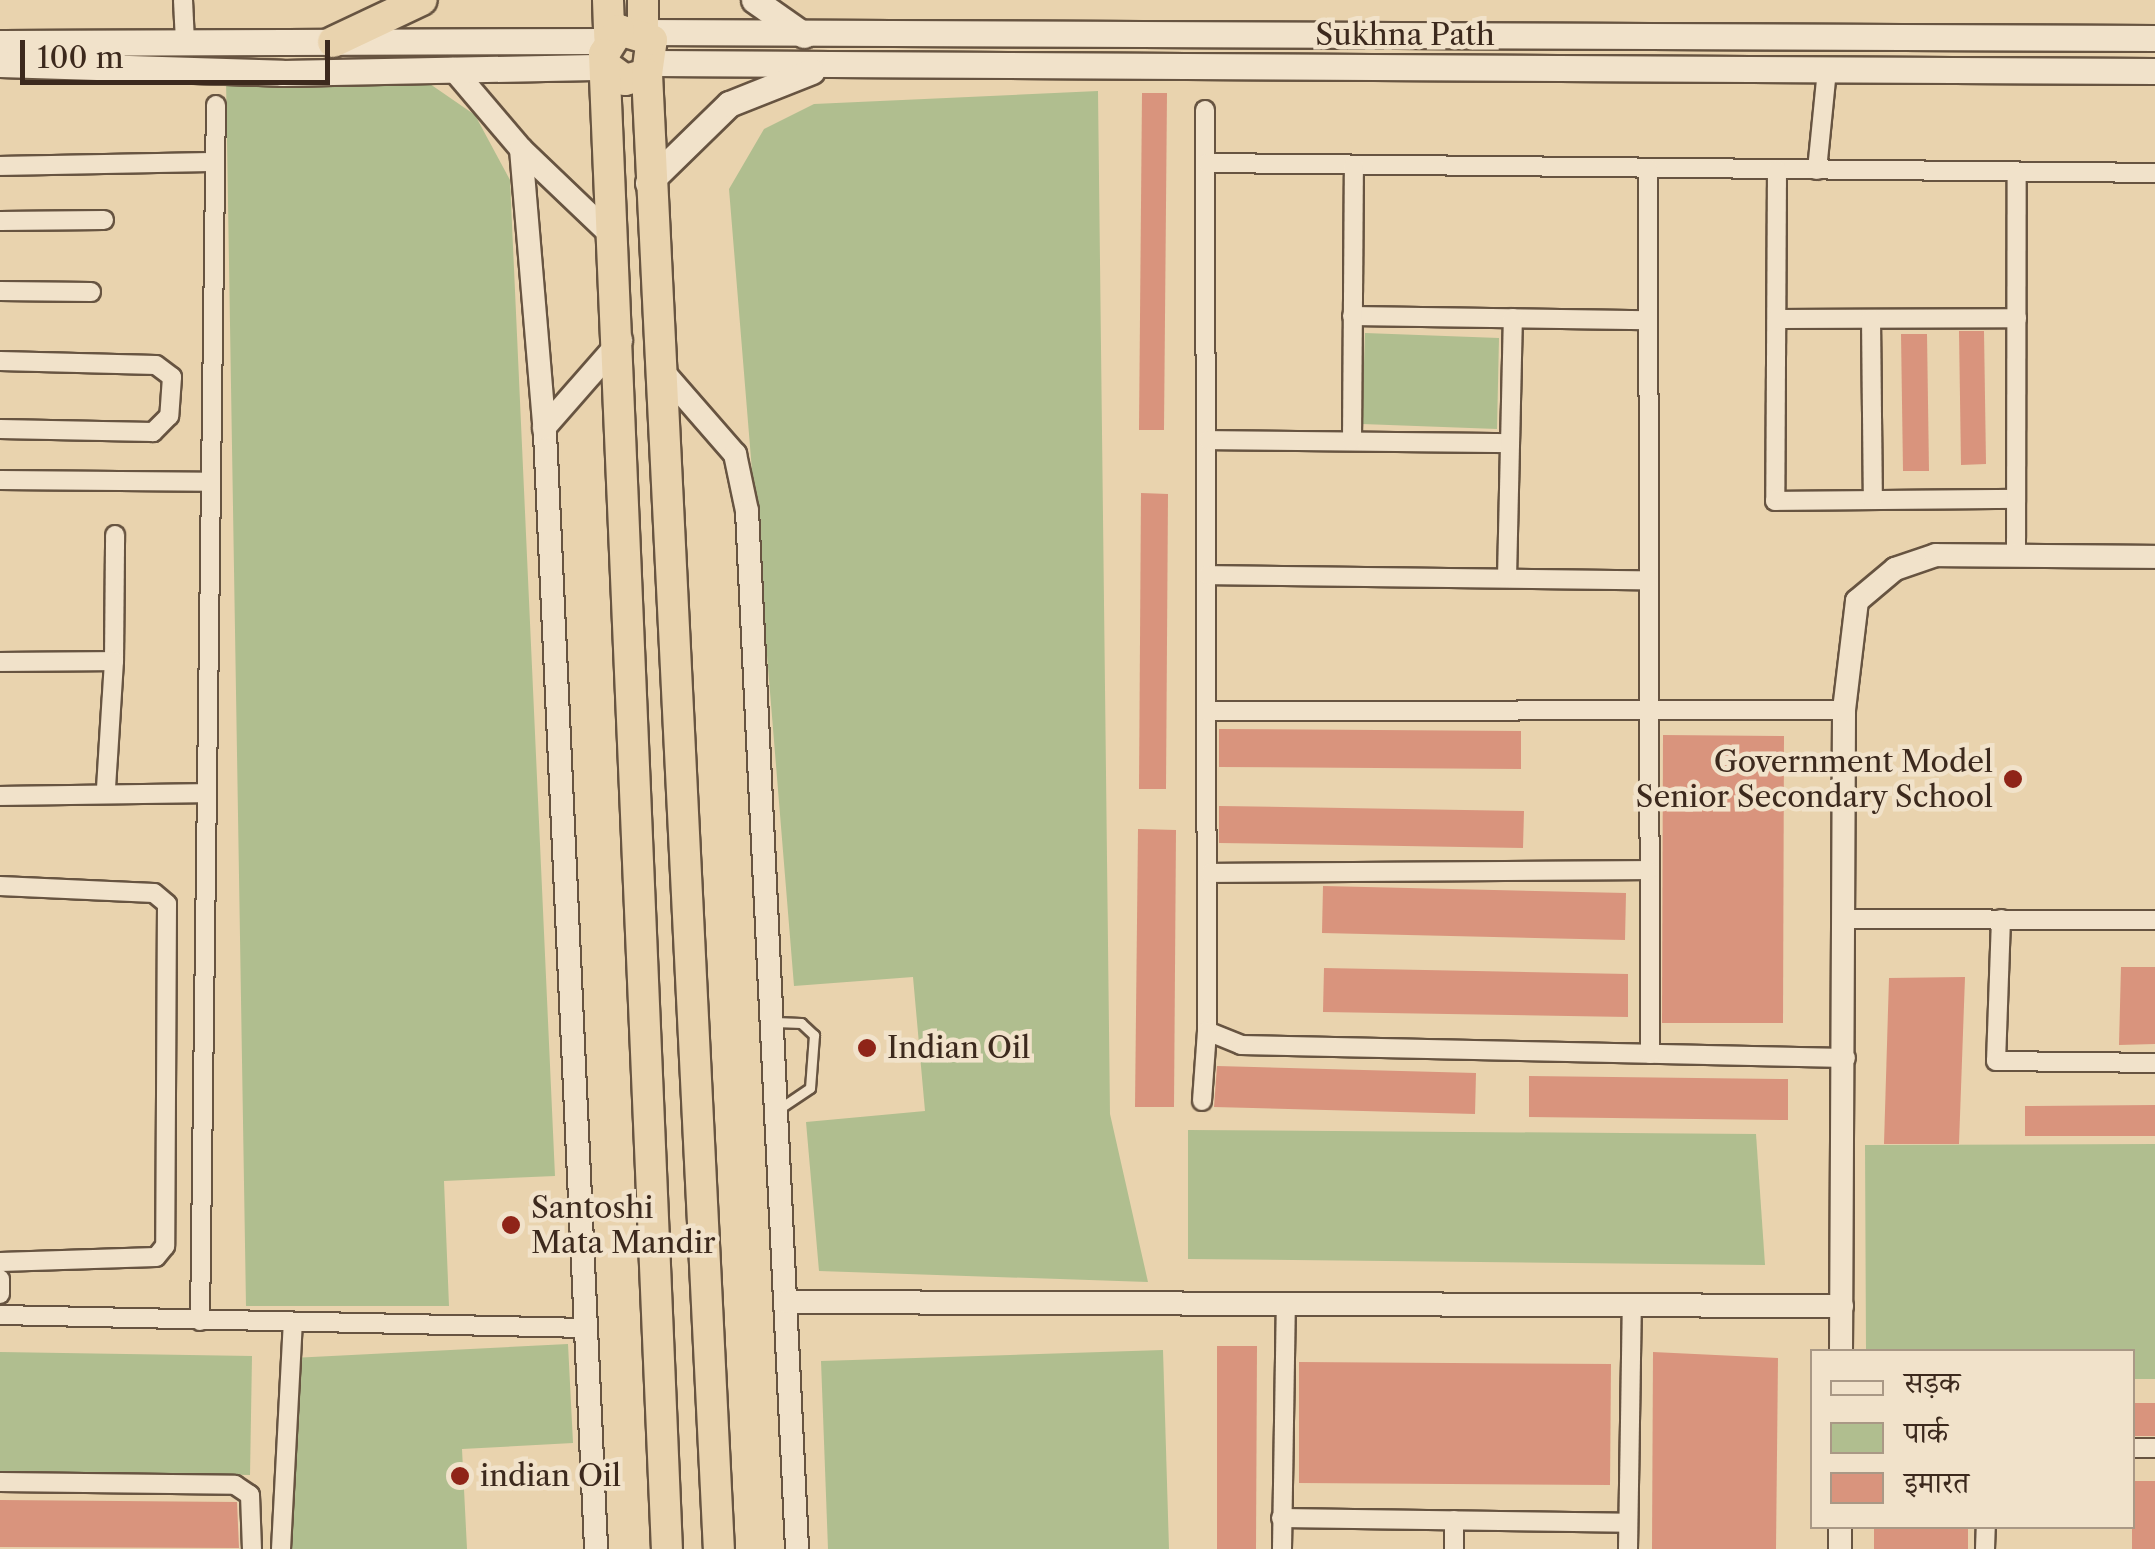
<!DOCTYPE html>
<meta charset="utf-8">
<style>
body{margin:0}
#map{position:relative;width:2155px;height:1549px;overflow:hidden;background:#e9d3ae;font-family:"Libre Caslon Text","Noto Serif Devanagari",serif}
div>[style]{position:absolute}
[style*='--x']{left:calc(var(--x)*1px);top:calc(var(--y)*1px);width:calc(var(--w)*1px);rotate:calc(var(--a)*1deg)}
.green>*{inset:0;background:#b0be8f}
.building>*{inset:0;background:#d9947d}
.roads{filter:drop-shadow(2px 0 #675441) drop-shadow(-2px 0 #675441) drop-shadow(0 2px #675441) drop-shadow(0 -2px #675441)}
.service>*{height:9px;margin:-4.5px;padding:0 4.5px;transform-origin:4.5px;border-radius:4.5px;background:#f1e2ca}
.minor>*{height:18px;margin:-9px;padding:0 9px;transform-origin:9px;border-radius:9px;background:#f1e2ca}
.tertiary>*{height:22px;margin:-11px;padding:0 11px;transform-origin:11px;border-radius:11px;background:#f1e2ca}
.secondary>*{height:25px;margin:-12.5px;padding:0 12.5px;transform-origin:12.5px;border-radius:12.5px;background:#f1e2ca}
.trunk>*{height:30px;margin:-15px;padding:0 15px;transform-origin:15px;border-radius:15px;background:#e9d3ae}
.dots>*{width:28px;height:28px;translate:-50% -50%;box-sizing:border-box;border:5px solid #f1e2ca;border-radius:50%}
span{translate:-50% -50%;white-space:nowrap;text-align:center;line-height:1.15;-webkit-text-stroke:9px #f1e2ca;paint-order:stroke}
.street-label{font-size:30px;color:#3c291d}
.poi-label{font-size:30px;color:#3c291d}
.right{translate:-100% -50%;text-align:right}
.left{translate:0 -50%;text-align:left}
.legend{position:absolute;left:1810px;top:1349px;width:325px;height:180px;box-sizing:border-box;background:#f1e2ca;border:2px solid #a99885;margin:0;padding:12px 18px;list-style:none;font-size:30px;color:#3c291d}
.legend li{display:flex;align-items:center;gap:20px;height:50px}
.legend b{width:50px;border:2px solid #a99885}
.scale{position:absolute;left:20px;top:40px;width:310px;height:45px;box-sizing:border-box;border:5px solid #3c291d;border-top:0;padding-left:12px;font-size:30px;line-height:35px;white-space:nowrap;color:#3c291d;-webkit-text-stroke:8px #f1e2ca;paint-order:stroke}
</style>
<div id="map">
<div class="green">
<div style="clip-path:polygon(226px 79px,430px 84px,475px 115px,510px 180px,555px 1176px,444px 1181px,449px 1306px,246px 1306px)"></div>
<div style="clip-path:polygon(1098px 91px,1110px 1114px,1148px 1282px,819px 1271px,806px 1122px,925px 1111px,913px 977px,794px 986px,729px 189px,764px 129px,814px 104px)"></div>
<div style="clip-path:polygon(1365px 333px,1499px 338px,1497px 429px,1362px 424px)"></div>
<div style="clip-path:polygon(1188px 1130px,1756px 1134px,1765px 1265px,1188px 1259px)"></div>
<div style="clip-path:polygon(2155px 1144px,2155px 1379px,2133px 1379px,2132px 1352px,1866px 1351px,1865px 1145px)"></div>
<div style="clip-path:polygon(568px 1344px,573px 1443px,462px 1449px,467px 1549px,291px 1549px,292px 1358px)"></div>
<div style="clip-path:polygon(1163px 1350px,1169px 1549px,828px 1549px,821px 1361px)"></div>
<div style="clip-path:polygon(0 1352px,252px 1356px,250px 1475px,0 1471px)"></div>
</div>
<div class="building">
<div style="clip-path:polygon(1142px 93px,1167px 93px,1164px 430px,1139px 430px)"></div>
<div style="clip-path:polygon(1959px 331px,1984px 331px,1986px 464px,1961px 465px)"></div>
<div style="clip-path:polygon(1901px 334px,1927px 334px,1929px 471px,1903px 471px)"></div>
<div style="clip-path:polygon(1141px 493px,1168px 494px,1166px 789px,1139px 789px)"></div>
<div style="clip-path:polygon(1219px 729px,1521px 731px,1521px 769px,1219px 767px)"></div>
<div style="clip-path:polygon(1663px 735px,1784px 736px,1783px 1023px,1662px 1023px)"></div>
<div style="clip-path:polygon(1219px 806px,1524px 811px,1523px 848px,1219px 843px)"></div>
<div style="clip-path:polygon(1138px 829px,1176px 830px,1174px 1107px,1135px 1107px)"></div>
<div style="clip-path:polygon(1323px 886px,1626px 893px,1625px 940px,1322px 933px)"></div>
<div style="clip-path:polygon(2121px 967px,2155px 967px,2155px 1044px,2119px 1045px)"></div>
<div style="clip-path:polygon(1324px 968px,1628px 974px,1628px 1017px,1323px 1012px)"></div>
<div style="clip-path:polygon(1965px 977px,1959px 1144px,1884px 1144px,1889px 978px)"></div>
<div style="clip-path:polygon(1217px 1066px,1476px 1073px,1475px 1114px,1214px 1107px)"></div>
<div style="clip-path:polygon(1529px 1076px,1788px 1079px,1788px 1120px,1529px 1117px)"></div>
<div style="clip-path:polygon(2155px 1105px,2155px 1136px,2025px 1136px,2025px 1106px)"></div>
<div style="clip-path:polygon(1217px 1346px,1257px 1346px,1256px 1549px,1217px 1549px)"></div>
<div style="clip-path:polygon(1653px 1352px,1778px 1358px,1776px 1549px,1652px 1549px)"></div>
<div style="clip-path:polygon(1299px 1362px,1611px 1364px,1610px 1485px,1299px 1483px)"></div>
<div style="clip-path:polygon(2132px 1403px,2155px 1403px,2155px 1436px,2132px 1436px)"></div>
<div style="clip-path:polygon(2132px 1481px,2155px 1481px,2155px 1549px,2132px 1549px)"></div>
<div style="clip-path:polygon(0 1500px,237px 1502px,239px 1548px,0 1547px)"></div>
<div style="clip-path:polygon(1874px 1526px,1968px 1526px,1968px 1549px,1874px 1549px)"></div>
</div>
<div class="roads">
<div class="service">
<div style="--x:775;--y:1022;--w:26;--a:2"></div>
<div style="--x:801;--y:1023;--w:18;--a:43"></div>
<div style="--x:814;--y:1035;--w:53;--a:94.3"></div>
<div style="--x:810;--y:1088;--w:36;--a:146"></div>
</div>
<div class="minor">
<div style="--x:183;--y:0;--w:42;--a:87.3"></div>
<div style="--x:1205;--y:110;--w:921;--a:89.88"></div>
<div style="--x:1207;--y:1031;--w:37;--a:22"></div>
<div style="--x:1241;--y:1045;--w:605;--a:1.23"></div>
<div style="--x:1207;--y:163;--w:948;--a:0.6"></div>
<div style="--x:0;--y:166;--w:215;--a:-1.1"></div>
<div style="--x:1648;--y:168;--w:886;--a:89.87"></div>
<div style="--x:1777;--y:170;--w:331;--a:90.3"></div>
<div style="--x:1775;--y:501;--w:241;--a:-0.5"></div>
<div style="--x:1817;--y:170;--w:100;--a:-84.3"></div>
<div style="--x:0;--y:221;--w:104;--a:-0.6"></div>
<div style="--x:0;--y:291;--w:91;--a:0.6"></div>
<div style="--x:1352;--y:316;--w:296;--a:0.8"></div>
<div style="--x:1777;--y:319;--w:240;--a:-0.2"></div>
<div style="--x:1871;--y:319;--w:181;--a:89.4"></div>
<div style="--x:0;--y:361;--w:156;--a:1.5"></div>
<div style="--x:156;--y:365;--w:20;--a:37"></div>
<div style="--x:172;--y:377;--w:39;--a:94"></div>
<div style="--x:169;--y:416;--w:23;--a:135"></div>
<div style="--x:153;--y:432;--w:153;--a:-178.9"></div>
<div style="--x:1208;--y:440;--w:302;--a:0.6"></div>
<div style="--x:1352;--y:441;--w:276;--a:-89.6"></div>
<div style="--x:0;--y:480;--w:209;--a:0.5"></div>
<div style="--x:2016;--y:556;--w:384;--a:-89.9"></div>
<div style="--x:1208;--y:575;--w:440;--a:0.7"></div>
<div style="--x:1507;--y:578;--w:260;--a:-88.7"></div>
<div style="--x:114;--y:661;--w:126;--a:-89.5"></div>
<div style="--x:0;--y:662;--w:114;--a:-0.5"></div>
<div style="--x:114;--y:661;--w:128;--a:93.6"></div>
<div style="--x:1206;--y:711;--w:638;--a:-0.09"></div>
<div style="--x:0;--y:796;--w:206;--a:-0.8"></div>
<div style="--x:1210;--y:873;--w:438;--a:-0.4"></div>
<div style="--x:0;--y:886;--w:154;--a:2.6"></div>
<div style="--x:154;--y:893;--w:17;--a:40"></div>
<div style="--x:167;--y:904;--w:342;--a:90.3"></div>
<div style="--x:165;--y:1246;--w:14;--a:129"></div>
<div style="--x:156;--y:1257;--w:156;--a:178.2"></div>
<div style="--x:1845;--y:919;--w:310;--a:0.2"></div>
<div style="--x:2001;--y:919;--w:142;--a:92"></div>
<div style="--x:1996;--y:1061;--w:159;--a:0.7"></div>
<div style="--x:1202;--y:1101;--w:70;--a:-85.9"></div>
<div style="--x:0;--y:1279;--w:15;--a:90"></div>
<div style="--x:0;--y:1315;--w:586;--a:1.27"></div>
<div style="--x:200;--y:1321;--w:1216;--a:-89.25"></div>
<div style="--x:2132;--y:1448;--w:23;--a:0"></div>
<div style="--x:0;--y:1482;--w:235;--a:0.7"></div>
<div style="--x:235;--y:1485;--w:18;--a:34"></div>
<div style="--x:250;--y:1495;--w:54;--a:87.9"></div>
<div style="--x:1281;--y:1518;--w:347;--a:0.8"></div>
<div style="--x:281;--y:1549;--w:226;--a:-87"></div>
<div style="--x:1282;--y:1549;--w:245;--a:-89.1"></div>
<div style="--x:1454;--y:1549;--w:29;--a:-90"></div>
<div style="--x:1628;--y:1549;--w:244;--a:-89.1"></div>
<div style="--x:1985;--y:1549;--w:23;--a:-88"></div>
</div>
<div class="tertiary">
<div style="--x:453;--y:69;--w:105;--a:49.6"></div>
<div style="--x:521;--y:149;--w:285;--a:85.2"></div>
<div style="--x:545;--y:433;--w:1117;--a:87.38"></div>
<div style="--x:521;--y:149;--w:129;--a:43.7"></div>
<div style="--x:659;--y:367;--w:116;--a:48.9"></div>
<div style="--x:735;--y:454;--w:58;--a:78.1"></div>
<div style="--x:747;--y:511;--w:1039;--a:87.24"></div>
<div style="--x:544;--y:428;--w:117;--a:-48.8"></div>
<div style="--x:788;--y:1302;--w:1054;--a:0.22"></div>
<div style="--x:1841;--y:1352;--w:642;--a:-89.73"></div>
<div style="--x:1844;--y:710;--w:110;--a:-83.2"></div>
<div style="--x:1857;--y:601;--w:50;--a:-40.1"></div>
<div style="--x:1895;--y:569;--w:43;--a:-18.9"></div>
<div style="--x:1936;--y:555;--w:219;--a:0.5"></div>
<div style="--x:1840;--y:1549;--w:23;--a:-90"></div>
</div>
<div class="secondary">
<div style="--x:754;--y:0;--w:61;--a:35"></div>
<div style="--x:643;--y:32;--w:1512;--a:0.23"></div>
<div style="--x:0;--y:43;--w:607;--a:-0.19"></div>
<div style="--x:654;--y:63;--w:1501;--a:0.31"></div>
<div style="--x:0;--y:64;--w:282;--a:1.8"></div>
<div style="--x:282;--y:73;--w:325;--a:-1.1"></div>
<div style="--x:648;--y:183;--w:113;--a:-44.3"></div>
<div style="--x:729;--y:104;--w:89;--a:-21.7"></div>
</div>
<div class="trunk">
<div style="--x:608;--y:0;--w:37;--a:88"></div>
<div style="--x:643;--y:32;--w:32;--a:-90"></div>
<div style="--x:333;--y:42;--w:98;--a:-25.3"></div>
<div style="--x:607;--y:67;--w:22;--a:36"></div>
<div style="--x:625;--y:80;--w:23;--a:-15"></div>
<div style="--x:647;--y:74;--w:34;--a:-82"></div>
<div style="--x:652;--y:40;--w:34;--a:-163"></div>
<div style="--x:619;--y:30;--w:28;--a:122"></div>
<div style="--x:604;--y:54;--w:1496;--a:87.59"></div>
<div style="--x:647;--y:74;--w:1477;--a:87.21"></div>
</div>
</div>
<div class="dots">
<div style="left:2013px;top:779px;background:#8f2418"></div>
<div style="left:867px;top:1048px;background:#8f2418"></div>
<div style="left:511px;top:1225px;background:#8f2418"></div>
<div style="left:460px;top:1476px;background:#8f2418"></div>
</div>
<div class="street-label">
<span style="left:1405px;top:35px">Sukhna Path</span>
</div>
<div class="poi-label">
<span class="right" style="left:1993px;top:779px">Government Model<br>Senior Secondary School</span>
<span class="left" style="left:887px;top:1048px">Indian Oil</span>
<span class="left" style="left:531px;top:1225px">Santoshi<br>Mata Mandir</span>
<span class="left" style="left:480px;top:1476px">indian Oil</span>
</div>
<ul class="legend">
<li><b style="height:12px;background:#f1e2ca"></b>सड़क</li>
<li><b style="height:28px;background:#b0be8f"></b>पार्क</li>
<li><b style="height:28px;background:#d9947d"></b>इमारत</li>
</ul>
<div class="scale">100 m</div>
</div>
